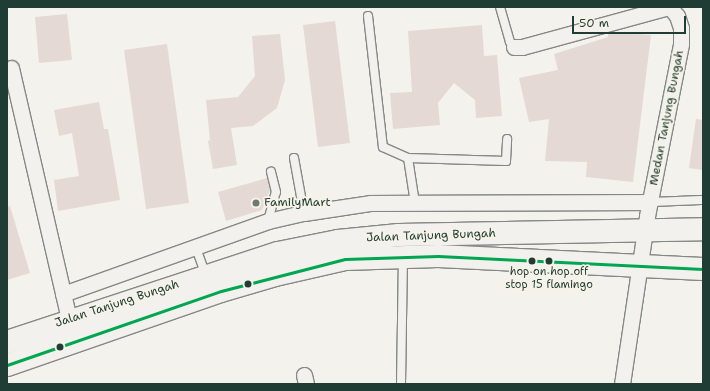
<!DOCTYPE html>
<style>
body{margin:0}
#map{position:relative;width:710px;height:391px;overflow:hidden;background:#f4f2ec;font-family:"Shantell Sans",sans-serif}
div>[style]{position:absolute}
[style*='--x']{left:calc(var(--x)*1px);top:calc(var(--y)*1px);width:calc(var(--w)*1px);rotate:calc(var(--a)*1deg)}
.building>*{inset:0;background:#e4d9d5}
.roads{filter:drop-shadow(1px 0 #848985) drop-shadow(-1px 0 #848985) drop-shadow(0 1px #848985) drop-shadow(0 -1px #848985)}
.lane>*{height:8px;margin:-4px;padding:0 4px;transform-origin:4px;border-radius:4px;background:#f2f1ed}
.street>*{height:15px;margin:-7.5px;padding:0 7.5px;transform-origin:7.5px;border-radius:7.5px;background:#f2f1ed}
.primary>*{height:22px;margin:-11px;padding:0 11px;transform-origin:11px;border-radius:11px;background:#f2f1ed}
.bus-1>*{height:3px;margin:-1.5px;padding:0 1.5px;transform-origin:1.5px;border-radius:1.5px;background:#00a651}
.dots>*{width:11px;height:11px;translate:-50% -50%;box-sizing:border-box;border:2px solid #f7f3e8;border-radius:50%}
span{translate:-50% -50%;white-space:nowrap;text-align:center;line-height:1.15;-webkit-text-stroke:3.5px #f7f3e8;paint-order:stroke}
.bus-label{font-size:11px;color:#1f3d34}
.street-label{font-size:12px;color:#1f3d34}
.poi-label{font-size:12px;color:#1f3d34}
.left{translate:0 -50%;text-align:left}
.frame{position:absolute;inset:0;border:8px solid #1f3d34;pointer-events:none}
.scale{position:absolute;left:572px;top:16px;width:114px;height:18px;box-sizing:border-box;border:2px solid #1f3d34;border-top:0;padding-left:5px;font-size:12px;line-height:14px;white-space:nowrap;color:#1f3d34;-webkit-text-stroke:3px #f7f3e8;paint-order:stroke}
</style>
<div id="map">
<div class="building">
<div style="clip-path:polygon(67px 14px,72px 60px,39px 63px,35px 17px)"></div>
<div style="clip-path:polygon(335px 21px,350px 143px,318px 147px,303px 25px)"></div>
<div style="clip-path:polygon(482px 25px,484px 56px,497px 55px,502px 116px,476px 118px,475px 100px,454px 83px,438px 103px,440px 125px,393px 129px,390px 93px,412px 92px,408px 31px)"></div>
<div style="clip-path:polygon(612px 32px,651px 35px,633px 182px,586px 177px,587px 162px,545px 161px,549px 119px,529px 122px,519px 78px,558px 70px,554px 54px,608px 37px,608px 33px)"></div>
<div style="clip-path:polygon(280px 34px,285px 80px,277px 108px,253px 126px,231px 128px,237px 165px,213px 169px,208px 141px,210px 140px,206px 100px,238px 97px,255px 76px,252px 36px)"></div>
<div style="clip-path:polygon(167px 44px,189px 203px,146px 209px,124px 50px)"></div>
<div style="clip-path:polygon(99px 102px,104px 129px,108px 129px,120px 200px,58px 211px,54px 180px,79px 176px,72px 133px,59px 136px,54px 110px)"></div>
<div style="clip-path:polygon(696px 119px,703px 120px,703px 170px,689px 168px)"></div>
<div style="clip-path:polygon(267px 178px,270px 190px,262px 210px,226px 221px,218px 192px)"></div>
<div style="clip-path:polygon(10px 206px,30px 273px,7px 280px,7px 207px)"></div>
</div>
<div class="roads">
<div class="lane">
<div style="--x:500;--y:7;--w:36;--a:74"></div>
<div style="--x:510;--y:42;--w:6;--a:51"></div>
<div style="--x:368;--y:16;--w:132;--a:83.5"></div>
<div style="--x:383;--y:147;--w:27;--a:24"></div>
<div style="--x:408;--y:158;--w:46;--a:81.2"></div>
<div style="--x:294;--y:158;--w:56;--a:79.7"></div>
<div style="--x:408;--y:158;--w:98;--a:1.8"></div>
<div style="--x:506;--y:161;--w:22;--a:-87"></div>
<div style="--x:650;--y:202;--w:53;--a:-2.2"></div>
<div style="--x:268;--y:221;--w:30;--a:-75"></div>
<div style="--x:276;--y:192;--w:21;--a:-104"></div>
<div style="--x:196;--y:248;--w:29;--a:70"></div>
<div style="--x:401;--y:384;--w:125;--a:-89.1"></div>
</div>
<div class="street">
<div style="--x:514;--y:47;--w:8;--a:0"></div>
<div style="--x:522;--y:47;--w:151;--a:-15.3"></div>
<div style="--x:11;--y:68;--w:259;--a:77"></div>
<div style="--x:63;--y:294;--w:218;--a:-19.6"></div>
<div style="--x:268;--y:221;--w:37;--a:-13"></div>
<div style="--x:304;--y:213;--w:68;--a:-8.5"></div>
<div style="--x:371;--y:203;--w:279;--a:-0.2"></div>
<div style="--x:304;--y:375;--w:9;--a:77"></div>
<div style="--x:622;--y:384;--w:170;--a:-81.5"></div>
<div style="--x:647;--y:216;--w:175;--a:-78.8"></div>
<div style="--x:681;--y:44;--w:16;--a:-90"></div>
<div style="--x:681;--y:28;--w:13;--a:-108"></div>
<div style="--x:677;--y:16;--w:11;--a:-128"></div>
</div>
<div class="primary">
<div style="--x:7;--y:342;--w:285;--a:-18.2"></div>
<div style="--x:278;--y:253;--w:61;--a:-11.3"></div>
<div style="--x:338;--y:241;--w:61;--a:-5.6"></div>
<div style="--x:399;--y:235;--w:304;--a:-1.1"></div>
<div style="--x:7;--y:365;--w:226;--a:-19.1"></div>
<div style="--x:221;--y:291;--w:56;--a:-16.5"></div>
<div style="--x:275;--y:275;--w:72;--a:-12.9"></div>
<div style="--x:345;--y:259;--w:93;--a:-1.8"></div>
<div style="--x:438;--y:256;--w:265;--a:2.8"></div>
</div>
</div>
<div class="bus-1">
<div style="--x:7;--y:365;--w:226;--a:-19.1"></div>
<div style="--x:221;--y:291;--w:128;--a:-14.5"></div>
<div style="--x:345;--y:259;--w:93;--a:-1.8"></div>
<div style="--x:438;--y:256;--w:265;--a:2.8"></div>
</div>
<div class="dots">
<div style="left:256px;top:203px;background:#6a7c74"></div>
<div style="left:532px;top:261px;background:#1f3d34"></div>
<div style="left:549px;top:261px;background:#1f3d34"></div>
<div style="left:248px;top:284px;background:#1f3d34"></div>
<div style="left:60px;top:347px;background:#1f3d34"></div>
</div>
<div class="bus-label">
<span style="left:549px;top:279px">hop on hop off<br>stop 15 flamingo</span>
</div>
<div class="street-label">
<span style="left:667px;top:118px;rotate:-79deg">Medan Tanjung Bungah</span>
<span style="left:431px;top:236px;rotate:-2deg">Jalan Tanjung Bungah</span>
<span style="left:117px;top:304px;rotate:-18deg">Jalan Tanjung Bungah</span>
</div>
<div class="poi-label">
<span class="left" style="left:264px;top:203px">FamilyMart</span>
</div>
<div class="frame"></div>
<div class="scale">50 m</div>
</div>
